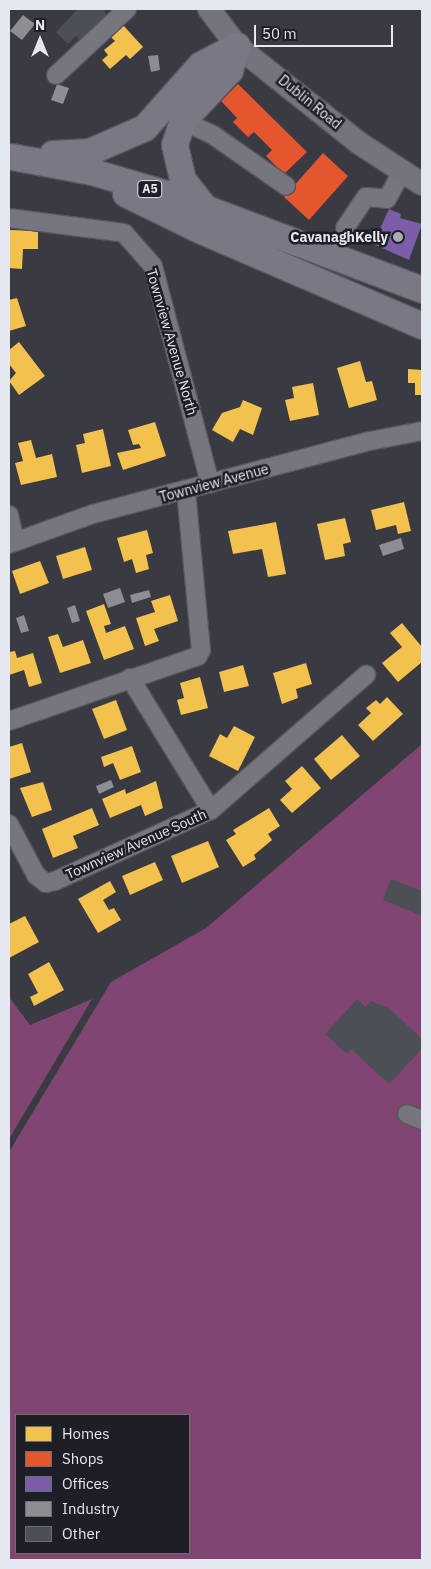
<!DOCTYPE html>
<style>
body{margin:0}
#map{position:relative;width:431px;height:1569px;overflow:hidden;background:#393a42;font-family:"IBM Plex Sans",sans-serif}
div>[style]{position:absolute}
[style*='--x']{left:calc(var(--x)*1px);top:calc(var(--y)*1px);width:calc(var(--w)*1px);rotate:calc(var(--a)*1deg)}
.green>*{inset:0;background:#804570}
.homes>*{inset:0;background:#f2c14e}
.shops>*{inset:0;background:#e4572e}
.offices>*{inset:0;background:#7b5ea7}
.industry>*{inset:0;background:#8d8d92}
.building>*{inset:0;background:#4d4f56}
.roads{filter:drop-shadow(1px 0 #55565d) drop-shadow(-1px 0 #55565d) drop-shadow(0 1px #55565d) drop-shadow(0 -1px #55565d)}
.minor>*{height:18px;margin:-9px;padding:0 9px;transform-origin:9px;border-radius:9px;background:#76767e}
.major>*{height:22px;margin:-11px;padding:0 11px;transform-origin:11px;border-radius:11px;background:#75747e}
.highway>*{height:26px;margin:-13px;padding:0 13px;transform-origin:13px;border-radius:13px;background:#7b7784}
.dots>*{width:14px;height:14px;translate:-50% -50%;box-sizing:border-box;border:2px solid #1e1e26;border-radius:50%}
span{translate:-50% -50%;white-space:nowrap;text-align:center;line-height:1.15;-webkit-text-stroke:5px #1e1e26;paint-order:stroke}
.shield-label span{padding:1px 4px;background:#1e1e26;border:1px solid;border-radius:4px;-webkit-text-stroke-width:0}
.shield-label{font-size:12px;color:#e5e7f1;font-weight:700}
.street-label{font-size:14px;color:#e5e7f1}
.poi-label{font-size:14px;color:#e5e7f1;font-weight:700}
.right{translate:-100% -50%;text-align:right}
.frame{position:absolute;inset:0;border:10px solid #e5e7f1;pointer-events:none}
.legend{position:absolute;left:15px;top:1414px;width:175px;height:140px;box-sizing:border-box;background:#1e1e26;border:1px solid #6e6e77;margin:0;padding:6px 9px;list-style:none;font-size:15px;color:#e5e7f1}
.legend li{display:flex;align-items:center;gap:10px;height:25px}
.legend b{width:25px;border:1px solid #6e6e77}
.north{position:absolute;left:15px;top:15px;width:50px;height:50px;-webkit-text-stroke:4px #1e1e26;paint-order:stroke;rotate:0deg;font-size:14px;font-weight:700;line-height:20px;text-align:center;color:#e5e7f1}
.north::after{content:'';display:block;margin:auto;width:18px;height:22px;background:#e5e7f1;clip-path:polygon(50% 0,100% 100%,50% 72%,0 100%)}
.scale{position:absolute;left:254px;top:25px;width:139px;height:22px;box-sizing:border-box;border:2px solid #e5e7f1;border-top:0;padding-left:6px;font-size:15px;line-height:18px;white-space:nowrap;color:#e5e7f1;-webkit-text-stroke:4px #1e1e26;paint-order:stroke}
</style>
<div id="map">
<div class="green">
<div style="clip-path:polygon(evenodd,422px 744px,422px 1560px,9px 1560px,9px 1152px,111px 982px,206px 928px,422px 744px,16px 1415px,189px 1415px,189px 1553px,16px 1553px,16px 1415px)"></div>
<div style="clip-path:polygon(9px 997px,30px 1025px,92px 999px,9px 1139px)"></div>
</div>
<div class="homes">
<div style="clip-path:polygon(123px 25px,143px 47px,130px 59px,126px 55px,110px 69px,102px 60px,108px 55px,104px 50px,115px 41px,110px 36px)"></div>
<div style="clip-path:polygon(9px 230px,38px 231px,38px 249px,23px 249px,22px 269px,9px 268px)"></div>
<div style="clip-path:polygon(17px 298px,26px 326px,9px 331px,9px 300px)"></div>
<div style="clip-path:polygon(19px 342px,45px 376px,19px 395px,9px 381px,16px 373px,9px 364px,9px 350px)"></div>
<div style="clip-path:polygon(360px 361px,366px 382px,372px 381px,377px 400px,349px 408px,337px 368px)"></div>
<div style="clip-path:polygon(408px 369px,422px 370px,422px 395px,415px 395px,415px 383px,408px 383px)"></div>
<div style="clip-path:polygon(313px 383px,319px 415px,290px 421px,285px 400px,294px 398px,292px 387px)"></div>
<div style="clip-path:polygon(243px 400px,262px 408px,253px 435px,240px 429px,233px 442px,212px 430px,222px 413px,240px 407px)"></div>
<div style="clip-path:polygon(155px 422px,166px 456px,123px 470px,117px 453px,141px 448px,139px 444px,133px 445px,128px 430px)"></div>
<div style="clip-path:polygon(103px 429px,111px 466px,82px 473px,76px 445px,85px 443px,83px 434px)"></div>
<div style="clip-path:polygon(31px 440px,36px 458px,52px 454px,57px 477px,21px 485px,15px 463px,23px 461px,18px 443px)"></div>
<div style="clip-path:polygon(404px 502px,411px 531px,398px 534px,396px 525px,376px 530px,371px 510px)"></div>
<div style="clip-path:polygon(345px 518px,351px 542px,343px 544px,345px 556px,325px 560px,317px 524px)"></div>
<div style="clip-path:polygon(276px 522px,286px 574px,268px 577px,262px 549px,233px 554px,228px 531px)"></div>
<div style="clip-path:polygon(147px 530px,153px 553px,146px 555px,149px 569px,136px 573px,132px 559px,124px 562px,117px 538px)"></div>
<div style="clip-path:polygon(85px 547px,92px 570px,63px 579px,56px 556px)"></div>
<div style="clip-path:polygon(40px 561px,49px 583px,20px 594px,12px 571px)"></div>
<div style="clip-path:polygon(170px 595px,178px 621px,154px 629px,159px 641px,145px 646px,136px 618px,155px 612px,151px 601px)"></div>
<div style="clip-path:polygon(104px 604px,111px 624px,104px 626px,106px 633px,125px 626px,134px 649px,104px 660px,86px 611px)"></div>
<div style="clip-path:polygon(402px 623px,422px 647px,422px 662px,398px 682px,382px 663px,402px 647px,390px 633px)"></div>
<div style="clip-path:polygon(58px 634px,63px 647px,83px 640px,91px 663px,60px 673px,48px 637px)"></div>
<div style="clip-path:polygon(15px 651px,17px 658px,33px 653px,42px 683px,29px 687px,24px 670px,9px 675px,9px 652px)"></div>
<div style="clip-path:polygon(306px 663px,312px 684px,296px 689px,298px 698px,282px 704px,273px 673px)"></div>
<div style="clip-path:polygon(243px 665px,249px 686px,224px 692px,219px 672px)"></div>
<div style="clip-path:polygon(200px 677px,208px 708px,181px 715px,177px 700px,184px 698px,180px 683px)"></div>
<div style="clip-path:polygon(387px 697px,403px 714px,373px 741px,358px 725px,371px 713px,366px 708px,376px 700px,380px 704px)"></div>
<div style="clip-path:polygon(116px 700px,127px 730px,104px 739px,92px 709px)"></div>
<div style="clip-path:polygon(234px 726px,255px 737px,238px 771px,209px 756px,220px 734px,227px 738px)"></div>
<div style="clip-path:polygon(342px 735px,360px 756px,331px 780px,314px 759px)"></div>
<div style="clip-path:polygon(22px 743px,31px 772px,9px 779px,9px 747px)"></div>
<div style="clip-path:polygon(132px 746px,141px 772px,120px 780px,113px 763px,104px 767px,101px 757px)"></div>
<div style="clip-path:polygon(302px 766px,321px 788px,292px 813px,280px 800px,292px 789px,285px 781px)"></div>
<div style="clip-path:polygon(156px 781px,163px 808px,145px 816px,141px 805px,110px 818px,102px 799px,125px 789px,126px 794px)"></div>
<div style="clip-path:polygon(43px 782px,52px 810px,32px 817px,20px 788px)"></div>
<div style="clip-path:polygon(92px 808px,99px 825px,73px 836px,78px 848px,53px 858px,42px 829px)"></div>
<div style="clip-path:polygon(269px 808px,280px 826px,268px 834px,272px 840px,254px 855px,256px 859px,243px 867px,226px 840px,236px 834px,233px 830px)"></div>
<div style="clip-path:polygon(208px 841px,219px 867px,182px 883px,171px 856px)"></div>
<div style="clip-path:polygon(155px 862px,163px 880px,130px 895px,122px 876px)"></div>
<div style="clip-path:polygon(110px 881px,116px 892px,103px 900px,109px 910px,114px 908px,121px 920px,98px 933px,78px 899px)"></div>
<div style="clip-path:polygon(25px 916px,39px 942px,9px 958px,9px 924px)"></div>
<div style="clip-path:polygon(49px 962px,64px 990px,34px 1006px,30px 997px,38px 993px,28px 974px)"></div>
</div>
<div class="shops">
<div style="clip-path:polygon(238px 84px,307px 152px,284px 174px,266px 156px,272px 150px,254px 132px,248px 137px,233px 122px,237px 118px,221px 101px)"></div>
<div style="clip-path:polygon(323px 153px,348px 176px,309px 220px,284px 197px)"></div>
</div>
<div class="offices">
<div style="clip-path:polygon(389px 209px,401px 214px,400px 218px,422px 224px,409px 260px,373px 244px)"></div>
</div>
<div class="industry">
<div style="clip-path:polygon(23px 15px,35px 24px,22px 40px,10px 31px)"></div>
<div style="clip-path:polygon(158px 55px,160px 70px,151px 72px,148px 56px)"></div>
<div style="clip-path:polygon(57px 84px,69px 88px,63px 104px,51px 100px)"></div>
<div style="clip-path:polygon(401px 538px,404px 549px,383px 556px,379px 545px)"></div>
<div style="clip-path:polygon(120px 588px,125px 602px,108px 608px,103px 594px)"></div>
<div style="clip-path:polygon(149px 590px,151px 597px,132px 603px,130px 595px)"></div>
<div style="clip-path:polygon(75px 605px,80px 621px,72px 623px,67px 608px)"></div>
<div style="clip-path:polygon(24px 615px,29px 631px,21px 633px,16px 618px)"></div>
<div style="clip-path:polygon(111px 780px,114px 787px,99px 794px,96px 786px)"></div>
</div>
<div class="building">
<div style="clip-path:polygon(78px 9px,107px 9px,104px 11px,110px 18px,83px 43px,76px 36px,68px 44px,56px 32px)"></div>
<div style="clip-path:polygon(391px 879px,422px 891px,422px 916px,383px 900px)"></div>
<div style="clip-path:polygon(357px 999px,366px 1007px,371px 1001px,389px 1008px,422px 1039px,422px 1049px,389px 1084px,351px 1049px,347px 1054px,325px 1034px)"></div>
</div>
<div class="roads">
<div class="minor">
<div style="--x:56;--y:75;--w:97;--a:-42.9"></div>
<div style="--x:183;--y:121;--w:33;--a:25"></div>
<div style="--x:213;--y:135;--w:89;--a:34.9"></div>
<div style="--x:9;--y:218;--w:116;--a:7.4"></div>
<div style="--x:124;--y:233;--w:44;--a:48.7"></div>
<div style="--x:153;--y:266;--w:225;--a:75.3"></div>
<div style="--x:345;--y:228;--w:37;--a:-56"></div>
<div style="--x:366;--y:197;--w:21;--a:5"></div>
<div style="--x:387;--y:199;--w:31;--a:-61"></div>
<div style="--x:9;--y:515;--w:27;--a:77"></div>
<div style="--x:9;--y:544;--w:89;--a:-19.7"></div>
<div style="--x:93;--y:514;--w:286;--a:-14.8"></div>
<div style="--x:370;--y:441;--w:53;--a:-10.9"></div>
<div style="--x:130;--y:678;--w:155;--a:58.5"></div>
<div style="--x:9;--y:721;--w:200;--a:-19"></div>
<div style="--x:198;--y:656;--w:7;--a:-63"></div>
<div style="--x:201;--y:650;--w:160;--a:-95.4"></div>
<div style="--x:9;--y:824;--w:58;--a:62.1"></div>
<div style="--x:36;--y:875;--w:13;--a:39"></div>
<div style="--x:46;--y:883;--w:9;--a:-13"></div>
<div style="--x:55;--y:881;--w:171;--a:-24.5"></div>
<div style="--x:211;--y:810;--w:206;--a:-41.1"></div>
<div style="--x:407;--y:1114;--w:16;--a:22"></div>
</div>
<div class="major">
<div style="--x:209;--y:9;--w:46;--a:52.9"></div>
<div style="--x:237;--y:46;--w:156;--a:38.5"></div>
<div style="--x:359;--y:143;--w:75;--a:33.1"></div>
</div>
<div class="highway">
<div style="--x:53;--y:154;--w:37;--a:-3"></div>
<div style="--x:90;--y:152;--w:60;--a:-23.6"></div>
<div style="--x:145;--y:128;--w:84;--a:-48.4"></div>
<div style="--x:201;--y:65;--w:41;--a:-27.8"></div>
<div style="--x:12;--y:157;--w:81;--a:10.6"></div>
<div style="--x:92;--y:172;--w:78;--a:16.3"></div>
<div style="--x:167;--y:194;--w:272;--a:20.6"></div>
<div style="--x:126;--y:194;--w:79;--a:26.2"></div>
<div style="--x:197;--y:229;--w:245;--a:23.3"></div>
<div style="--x:205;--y:208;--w:36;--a:-128"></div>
<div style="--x:183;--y:180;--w:36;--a:-103"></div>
<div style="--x:175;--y:145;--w:25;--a:-72"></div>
<div style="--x:183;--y:121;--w:69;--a:-46.8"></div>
<div style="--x:230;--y:71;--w:26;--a:-74"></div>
</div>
</div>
<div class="dots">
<div style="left:398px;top:237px;background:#a9aab4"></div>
</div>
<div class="shield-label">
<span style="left:150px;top:189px">A5</span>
</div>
<div class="street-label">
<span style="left:310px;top:102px;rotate:39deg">Dublin Road</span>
<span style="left:172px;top:342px;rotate:74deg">Townview Avenue North</span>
<span style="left:214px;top:483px;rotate:-15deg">Townview Avenue</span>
<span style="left:136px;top:844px;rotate:-24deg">Townview Avenue South</span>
</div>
<div class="poi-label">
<span class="right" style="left:388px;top:237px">CavanaghKelly</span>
</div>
<div class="frame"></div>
<ul class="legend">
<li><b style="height:14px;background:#f2c14e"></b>Homes</li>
<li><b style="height:14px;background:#e4572e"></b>Shops</li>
<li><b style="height:14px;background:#7b5ea7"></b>Offices</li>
<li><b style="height:14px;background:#8d8d92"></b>Industry</li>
<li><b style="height:14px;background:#4d4f56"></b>Other</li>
</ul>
<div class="north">N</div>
<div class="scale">50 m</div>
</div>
